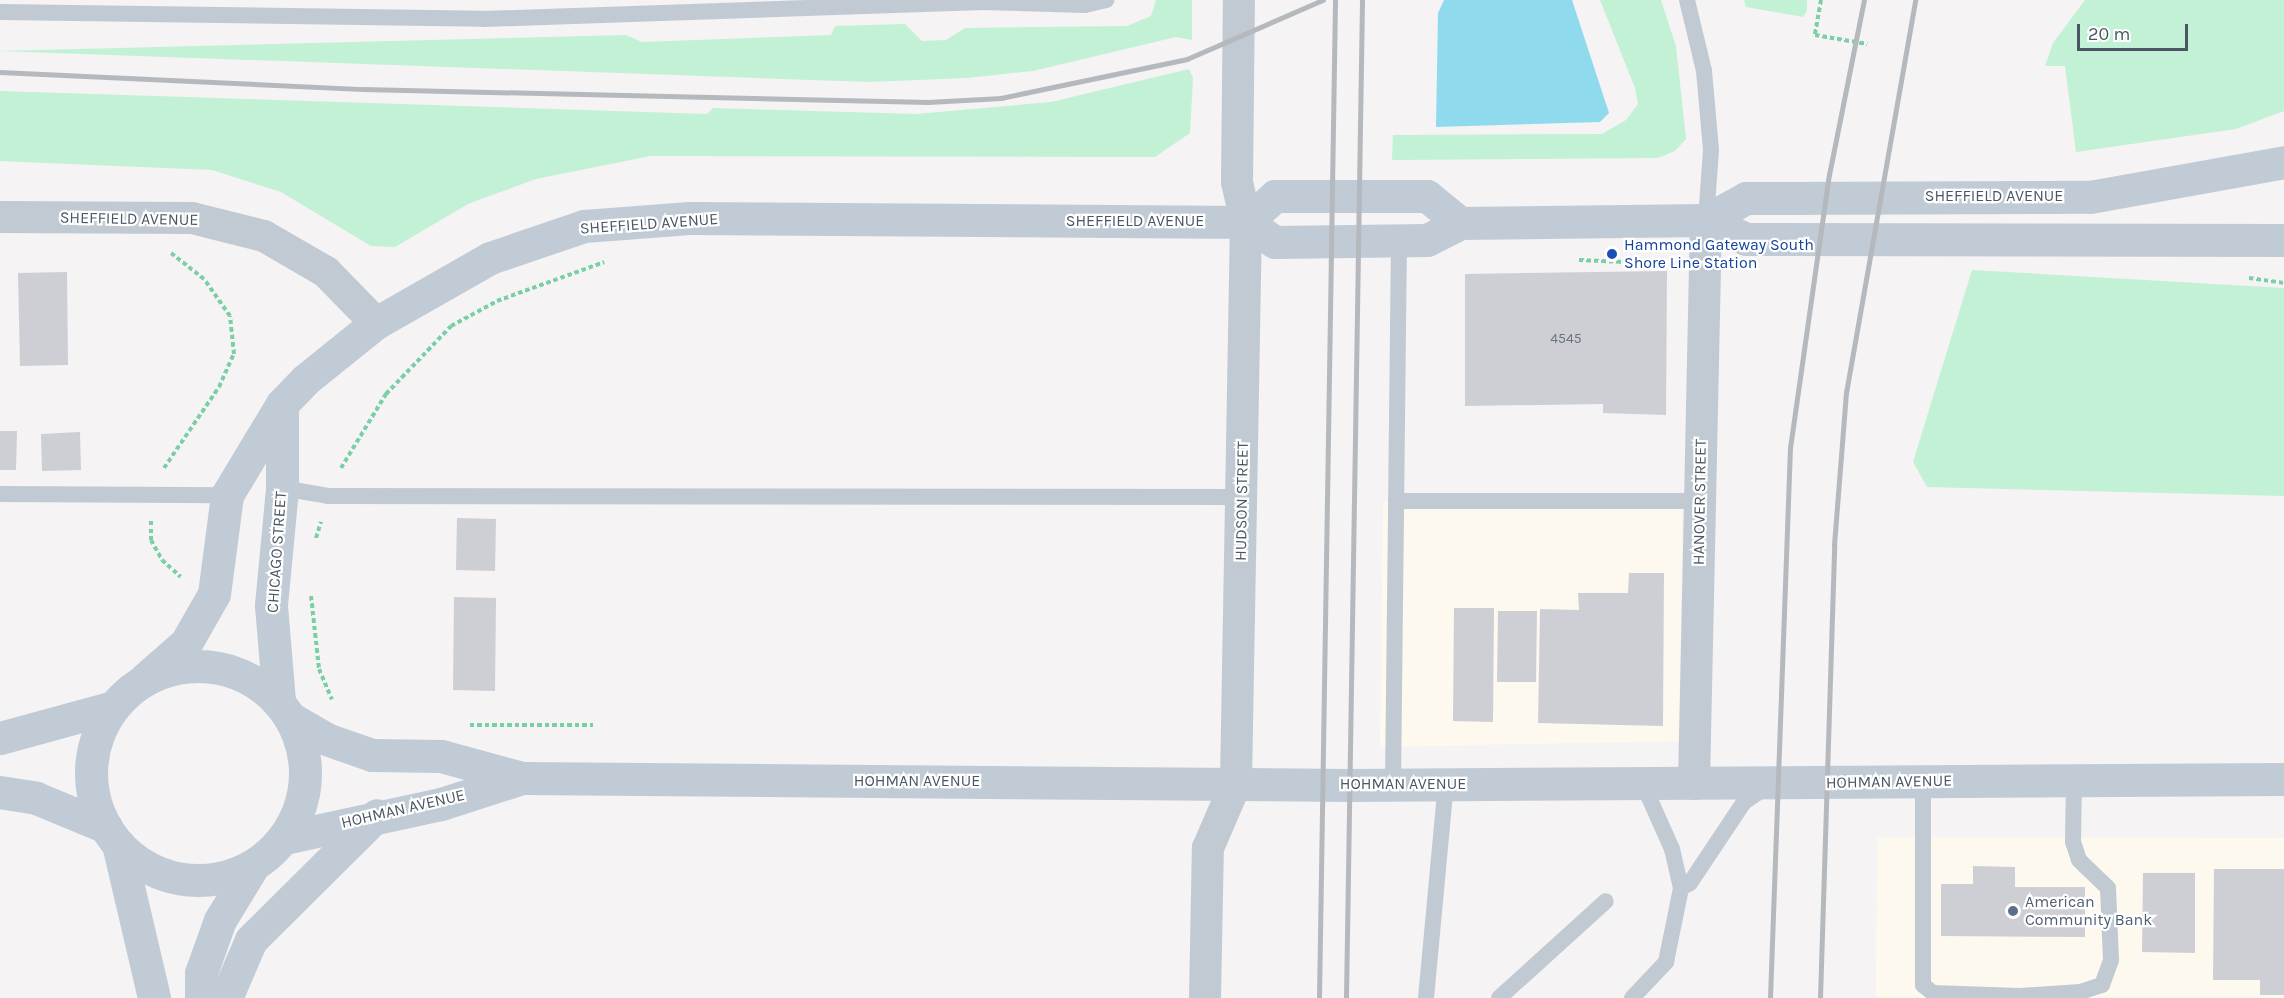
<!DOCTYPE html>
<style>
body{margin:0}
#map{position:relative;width:2284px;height:998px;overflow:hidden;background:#f5f3f3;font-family:Karla,sans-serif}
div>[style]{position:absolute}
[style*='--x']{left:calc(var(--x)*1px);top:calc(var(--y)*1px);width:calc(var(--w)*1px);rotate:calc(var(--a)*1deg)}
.commercial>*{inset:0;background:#fdf9ef}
.green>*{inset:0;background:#c3f1d5}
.water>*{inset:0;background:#90daee}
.building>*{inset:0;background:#cdcfd5}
.path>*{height:4px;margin-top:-2px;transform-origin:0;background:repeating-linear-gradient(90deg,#7ad0a6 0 4.5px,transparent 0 7.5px)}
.lane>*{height:16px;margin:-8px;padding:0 8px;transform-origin:8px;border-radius:8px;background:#c1cad2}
.street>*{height:32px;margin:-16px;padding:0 16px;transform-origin:16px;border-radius:16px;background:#c1cad2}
.secondary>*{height:33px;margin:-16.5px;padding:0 16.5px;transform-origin:16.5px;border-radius:16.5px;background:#c1cbd6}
.secondary>.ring{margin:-16.5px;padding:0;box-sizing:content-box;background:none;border:33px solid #c1cbd6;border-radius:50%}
.rail>*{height:4.5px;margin:-2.25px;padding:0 2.25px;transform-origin:2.25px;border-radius:2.25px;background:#b5b8bd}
.dots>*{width:16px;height:16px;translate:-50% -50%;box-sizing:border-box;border:3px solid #fff;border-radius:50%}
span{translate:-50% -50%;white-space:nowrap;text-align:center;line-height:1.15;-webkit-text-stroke:4.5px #fff;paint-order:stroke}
.number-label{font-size:14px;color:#6b747e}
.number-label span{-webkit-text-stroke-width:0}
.street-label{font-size:16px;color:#4a5661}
.transit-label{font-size:16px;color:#164399}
.left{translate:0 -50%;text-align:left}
.service-label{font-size:16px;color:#4e5e75}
.scale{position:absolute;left:2077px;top:24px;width:111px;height:27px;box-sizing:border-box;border:3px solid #4a5661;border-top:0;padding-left:8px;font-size:18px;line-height:21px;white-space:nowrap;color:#4a5661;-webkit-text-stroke:4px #fff;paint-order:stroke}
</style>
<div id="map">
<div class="commercial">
<div style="clip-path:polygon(1383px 501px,1682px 501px,1680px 741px,1380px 747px)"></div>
<div style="clip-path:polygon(1877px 837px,2284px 838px,2284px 998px,1876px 998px)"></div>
</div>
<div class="green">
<div style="clip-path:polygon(1156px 0,1192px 0,1192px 40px,1176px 37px,1033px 71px,967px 78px,869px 82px,0 51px,626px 35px,642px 42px,831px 35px,835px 26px,905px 24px,922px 41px,946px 40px,965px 28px,1127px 26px,1151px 16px)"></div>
<div style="clip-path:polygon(1600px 0,1661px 0,1676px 46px,1686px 139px,1675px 151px,1658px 158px,1392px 160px,1393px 135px,1602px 134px,1626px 120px,1638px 104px,1635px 88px)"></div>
<div style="clip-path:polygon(1744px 0,1807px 0,1807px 11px,1803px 17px,1746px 7px)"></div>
<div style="clip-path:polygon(2085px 0,2284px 0,2284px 111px,2236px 129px,2076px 152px,2065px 66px,2045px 66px,2053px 43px)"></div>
<div style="clip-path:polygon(1189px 69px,1193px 78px,1190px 133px,1155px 157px,651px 156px,536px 179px,468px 204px,395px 247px,371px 246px,281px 192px,212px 170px,0 161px,0 91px,707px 114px,713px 108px,916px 114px,1051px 102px)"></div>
<div style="clip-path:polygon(1972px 270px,2284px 288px,2284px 496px,1927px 487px,1913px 462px)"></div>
</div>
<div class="water">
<div style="clip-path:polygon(1444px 0,1572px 0,1609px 113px,1600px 122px,1436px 127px,1438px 13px)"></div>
</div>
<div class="building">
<div style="clip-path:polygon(1667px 271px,1666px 415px,1603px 413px,1603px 404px,1465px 406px,1465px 274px)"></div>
<div style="clip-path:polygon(67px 272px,68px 365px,20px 366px,18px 273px)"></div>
<div style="clip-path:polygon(0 431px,17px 431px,16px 470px,0 470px)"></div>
<div style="clip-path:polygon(80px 432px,81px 470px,42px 471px,41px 434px)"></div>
<div style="clip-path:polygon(457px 518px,496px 519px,495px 571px,456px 570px)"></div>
<div style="clip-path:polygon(1629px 573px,1664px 573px,1663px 726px,1538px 723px,1540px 609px,1579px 610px,1578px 593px,1628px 593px)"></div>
<div style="clip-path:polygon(454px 597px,496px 598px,495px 691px,453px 690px)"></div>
<div style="clip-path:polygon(1454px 608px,1494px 608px,1493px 722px,1453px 721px)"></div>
<div style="clip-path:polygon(1498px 611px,1537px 611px,1536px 682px,1497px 682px)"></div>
<div style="clip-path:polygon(1973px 866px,2015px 867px,2015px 887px,2085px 887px,2085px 937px,1941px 936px,1941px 884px,1973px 884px)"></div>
<div style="clip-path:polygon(2214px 869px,2284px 869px,2284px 995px,2260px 995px,2260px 980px,2213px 980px)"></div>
<div style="clip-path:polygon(2143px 873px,2195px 873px,2195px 953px,2142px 952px)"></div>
</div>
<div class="path">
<div style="--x:1821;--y:0;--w:36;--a:100"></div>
<div style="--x:1815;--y:35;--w:53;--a:9.8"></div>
<div style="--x:1579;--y:260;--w:92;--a:2.5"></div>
<div style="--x:2249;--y:278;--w:35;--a:8"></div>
<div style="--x:164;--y:468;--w:98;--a:-55.8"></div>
<div style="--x:219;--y:387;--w:36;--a:-66"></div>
<div style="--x:234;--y:354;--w:38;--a:-96"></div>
<div style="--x:230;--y:316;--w:45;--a:-125.1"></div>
<div style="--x:204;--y:279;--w:42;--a:-141.8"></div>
<div style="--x:341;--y:468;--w:87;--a:-58.7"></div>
<div style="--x:386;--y:394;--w:94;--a:-46.3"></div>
<div style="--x:451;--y:326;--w:52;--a:-28.5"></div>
<div style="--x:497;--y:301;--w:114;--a:-20"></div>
<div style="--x:151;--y:521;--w:19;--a:90"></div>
<div style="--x:151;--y:540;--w:23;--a:61"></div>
<div style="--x:162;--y:560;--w:25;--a:42"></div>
<div style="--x:316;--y:538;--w:17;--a:-73"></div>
<div style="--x:311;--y:596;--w:73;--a:83.7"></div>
<div style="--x:319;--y:669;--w:33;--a:67"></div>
<div style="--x:470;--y:725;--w:123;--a:0"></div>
</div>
<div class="lane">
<div style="--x:1687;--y:0;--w:73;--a:76.5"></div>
<div style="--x:1704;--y:71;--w:79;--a:84.9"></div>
<div style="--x:1711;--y:150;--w:70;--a:94.1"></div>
<div style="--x:0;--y:12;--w:484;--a:0.8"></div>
<div style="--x:484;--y:19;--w:500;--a:-1.95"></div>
<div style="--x:984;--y:2;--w:101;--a:1.7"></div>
<div style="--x:1085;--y:5;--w:22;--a:-13"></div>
<div style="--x:282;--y:488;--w:48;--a:9.7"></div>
<div style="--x:329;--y:496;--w:913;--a:0.06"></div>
<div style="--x:0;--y:494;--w:227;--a:0.3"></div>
<div style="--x:1396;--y:501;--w:303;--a:0"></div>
<div style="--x:1923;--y:781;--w:204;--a:90"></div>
<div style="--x:1923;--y:985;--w:13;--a:39"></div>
<div style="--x:1933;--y:993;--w:87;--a:2"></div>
<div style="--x:2020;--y:996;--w:60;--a:-3.8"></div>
<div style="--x:2080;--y:992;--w:23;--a:-18"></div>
<div style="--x:2102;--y:985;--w:27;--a:-70"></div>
<div style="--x:2111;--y:960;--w:72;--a:-92.4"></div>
<div style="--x:2108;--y:888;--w:40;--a:-136"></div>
<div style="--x:2079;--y:860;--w:19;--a:-108"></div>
<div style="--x:2073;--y:842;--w:62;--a:-89.1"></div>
<div style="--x:1393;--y:785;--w:545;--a:-89.37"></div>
<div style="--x:1681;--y:888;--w:10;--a:-29"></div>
<div style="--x:1690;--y:883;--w:97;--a:-56.3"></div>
<div style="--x:1744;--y:802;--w:27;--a:-34"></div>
<div style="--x:1426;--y:998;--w:215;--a:-84.7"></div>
<div style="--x:1499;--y:998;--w:144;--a:-42.2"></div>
<div style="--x:1632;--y:998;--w:50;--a:-46.6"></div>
<div style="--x:1666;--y:962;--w:76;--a:-78.5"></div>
<div style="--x:1681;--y:888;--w:40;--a:-103"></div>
<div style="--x:1672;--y:849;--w:71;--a:-114"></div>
</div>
<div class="street">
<div style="--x:0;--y:217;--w:192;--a:0.3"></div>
<div style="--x:192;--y:218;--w:74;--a:14"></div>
<div style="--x:264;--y:236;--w:72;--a:30.1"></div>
<div style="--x:326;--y:272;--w:71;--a:45.6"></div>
<div style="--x:1694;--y:784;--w:564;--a:-88.78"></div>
<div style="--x:1205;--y:998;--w:150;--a:-88.9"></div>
<div style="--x:1208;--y:848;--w:71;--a:-66.7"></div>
<div style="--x:1236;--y:783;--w:561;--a:-88.98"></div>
<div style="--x:1246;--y:222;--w:41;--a:-102.7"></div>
<div style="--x:1237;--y:182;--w:182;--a:-89.4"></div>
</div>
<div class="secondary">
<div style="--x:1706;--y:220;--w:46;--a:-28.8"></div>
<div style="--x:1746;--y:198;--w:344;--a:-0.2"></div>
<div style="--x:2090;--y:197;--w:197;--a:-10.2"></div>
<div style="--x:1246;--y:222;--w:39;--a:-42"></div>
<div style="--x:1275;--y:196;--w:152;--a:0"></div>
<div style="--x:1427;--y:196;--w:43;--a:39.3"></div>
<div class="ring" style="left:91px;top:666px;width:181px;height:181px"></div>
<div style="--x:145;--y:679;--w:55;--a:-41.3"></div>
<div style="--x:186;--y:643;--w:56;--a:-60.3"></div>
<div style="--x:214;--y:594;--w:100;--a:-82.5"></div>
<div style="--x:227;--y:495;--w:106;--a:-58.9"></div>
<div style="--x:282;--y:404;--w:33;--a:-46"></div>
<div style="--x:305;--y:380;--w:91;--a:-38.8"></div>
<div style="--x:376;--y:323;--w:131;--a:-29.7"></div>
<div style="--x:490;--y:258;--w:99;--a:-18.8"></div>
<div style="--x:584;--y:226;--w:106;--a:-4.3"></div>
<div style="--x:690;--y:218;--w:556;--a:0.41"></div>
<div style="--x:1246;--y:222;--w:35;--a:35"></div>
<div style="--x:1275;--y:242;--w:152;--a:-0.8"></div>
<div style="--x:1427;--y:240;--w:37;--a:-27"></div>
<div style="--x:1460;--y:223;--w:246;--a:-0.7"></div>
<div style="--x:1706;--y:220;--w:44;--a:25.4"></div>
<div style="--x:1746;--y:239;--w:538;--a:0.11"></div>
<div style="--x:279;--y:701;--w:96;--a:-94.8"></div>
<div style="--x:271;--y:605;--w:118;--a:-84.6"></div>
<div style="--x:282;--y:488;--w:83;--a:-90"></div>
<div style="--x:292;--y:719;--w:39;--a:30"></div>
<div style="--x:326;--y:739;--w:49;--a:19.2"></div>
<div style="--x:372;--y:755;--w:69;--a:0.8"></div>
<div style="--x:441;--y:756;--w:84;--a:15.2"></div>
<div style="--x:522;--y:778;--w:827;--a:0.48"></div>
<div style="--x:1349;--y:785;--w:935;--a:-0.37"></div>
<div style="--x:0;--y:738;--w:117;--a:-15.3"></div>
<div style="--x:0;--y:792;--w:36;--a:9"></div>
<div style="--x:36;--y:798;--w:76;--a:22.5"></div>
<div style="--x:284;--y:838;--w:161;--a:-12.2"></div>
<div style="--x:441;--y:804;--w:85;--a:-17.8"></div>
<div style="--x:118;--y:844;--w:158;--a:76.8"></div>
<div style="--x:201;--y:998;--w:25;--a:-90"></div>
<div style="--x:201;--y:973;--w:56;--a:-70.3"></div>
<div style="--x:220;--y:920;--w:63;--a:-58.6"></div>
<div style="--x:226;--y:998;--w:63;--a:-66.7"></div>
<div style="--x:251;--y:940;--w:177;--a:-44.8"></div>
</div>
<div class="rail">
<div style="--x:0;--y:72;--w:363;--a:2.7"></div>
<div style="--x:363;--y:89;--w:565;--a:1.32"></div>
<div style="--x:928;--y:102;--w:73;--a:-3.1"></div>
<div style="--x:1001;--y:98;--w:190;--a:-11.8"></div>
<div style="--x:1187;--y:59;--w:148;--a:-23.5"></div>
<div style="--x:1319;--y:998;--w:998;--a:-89.08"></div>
<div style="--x:1346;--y:998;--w:998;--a:-89.08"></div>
<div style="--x:1770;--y:998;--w:550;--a:-87.92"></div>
<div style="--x:1790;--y:448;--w:276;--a:-81.9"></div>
<div style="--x:1829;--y:175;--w:178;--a:-78.7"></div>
<div style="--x:1820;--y:998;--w:453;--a:-88.2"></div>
<div style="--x:1834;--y:545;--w:152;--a:-85.5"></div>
<div style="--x:1846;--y:393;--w:399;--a:-80"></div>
</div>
<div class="dots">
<div style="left:1612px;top:254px;background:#1a4fb4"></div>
<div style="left:2013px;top:911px;background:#5c6f8a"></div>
</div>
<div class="number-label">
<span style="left:1566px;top:339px">4545</span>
</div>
<div class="street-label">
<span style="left:1994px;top:196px">SHEFFIELD AVENUE</span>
<span style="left:129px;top:219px;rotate:1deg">SHEFFIELD AVENUE</span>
<span style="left:1135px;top:221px">SHEFFIELD AVENUE</span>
<span style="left:649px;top:224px;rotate:-4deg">SHEFFIELD AVENUE</span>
<span style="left:1242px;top:501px;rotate:-89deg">HUDSON STREET</span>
<span style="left:1700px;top:502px;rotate:-89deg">HANOVER STREET</span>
<span style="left:277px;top:552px;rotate:-86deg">CHICAGO STREET</span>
<span style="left:917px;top:781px">HOHMAN AVENUE</span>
<span style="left:1889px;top:782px;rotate:-1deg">HOHMAN AVENUE</span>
<span style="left:1403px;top:784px">HOHMAN AVENUE</span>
<span style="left:403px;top:809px;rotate:-13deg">HOHMAN AVENUE</span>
</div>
<div class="transit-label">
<span class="left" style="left:1624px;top:254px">Hammond Gateway South<br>Shore Line Station</span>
</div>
<div class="service-label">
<span class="left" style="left:2025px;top:911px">American<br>Community Bank</span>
</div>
<div class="scale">20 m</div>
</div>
